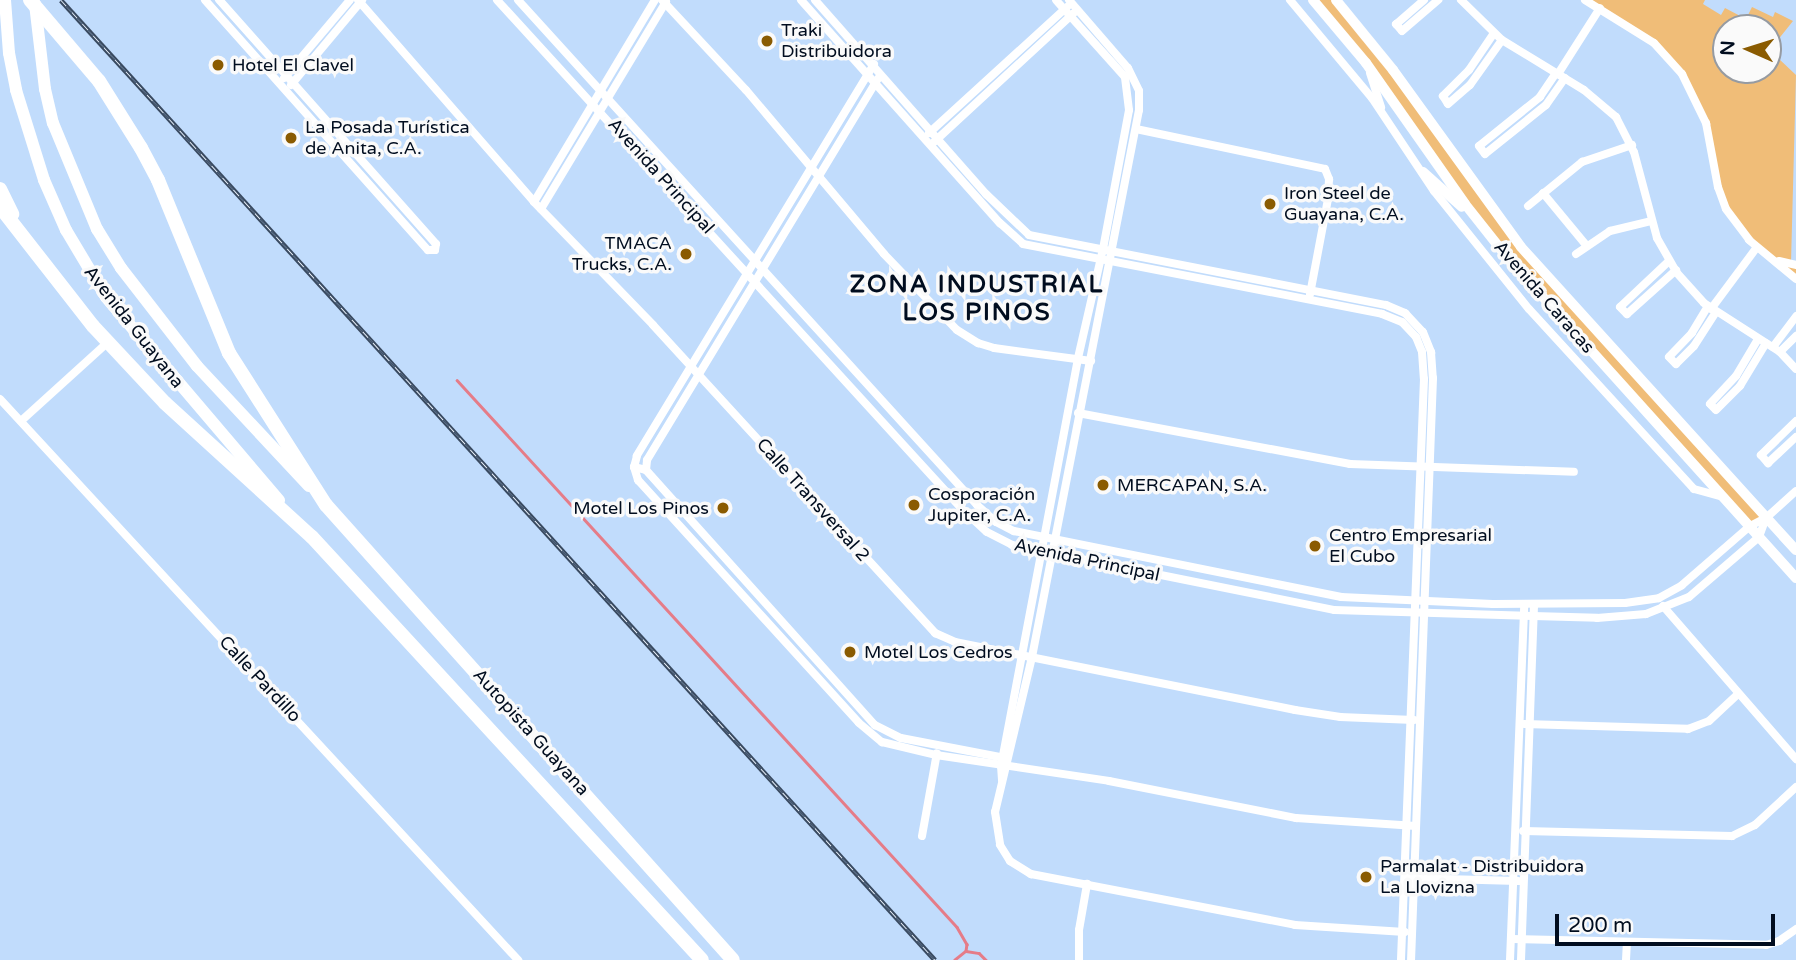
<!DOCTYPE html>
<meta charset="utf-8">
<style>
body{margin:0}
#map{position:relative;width:1796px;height:960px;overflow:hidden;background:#c1dcfc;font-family:"Varela Round",sans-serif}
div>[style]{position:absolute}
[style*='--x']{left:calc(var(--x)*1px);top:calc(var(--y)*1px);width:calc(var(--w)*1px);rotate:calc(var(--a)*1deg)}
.green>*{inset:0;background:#f0bd78}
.stream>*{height:2.5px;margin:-1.25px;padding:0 1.25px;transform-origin:1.25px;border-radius:1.25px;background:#e57c88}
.minor>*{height:8px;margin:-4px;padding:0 4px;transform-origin:4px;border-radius:4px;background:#fff}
.tertiary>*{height:10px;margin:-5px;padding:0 5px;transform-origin:5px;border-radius:5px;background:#fff}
.primary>*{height:12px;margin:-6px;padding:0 6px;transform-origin:6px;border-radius:6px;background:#fff}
.motorway>*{height:14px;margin:-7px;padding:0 7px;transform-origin:7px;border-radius:7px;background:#fff}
.rail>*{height:5px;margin-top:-2.5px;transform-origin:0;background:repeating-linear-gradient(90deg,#fafafa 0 8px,#394a60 0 16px);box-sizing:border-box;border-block:2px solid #394a60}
.dots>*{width:19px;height:19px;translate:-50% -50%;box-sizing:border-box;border:4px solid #fafafa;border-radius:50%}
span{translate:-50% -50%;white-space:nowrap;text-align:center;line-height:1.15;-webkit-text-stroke:7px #fafafa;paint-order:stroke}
.poi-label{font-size:18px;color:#010d1f}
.left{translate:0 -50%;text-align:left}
.right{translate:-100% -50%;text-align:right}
.street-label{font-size:18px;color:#010d1f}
.district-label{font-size:24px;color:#010d1f;font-weight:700;letter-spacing:2px}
.north{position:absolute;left:1712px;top:14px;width:70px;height:70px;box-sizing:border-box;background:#fafafa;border:2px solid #969ba2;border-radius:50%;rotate:273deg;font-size:19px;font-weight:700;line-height:28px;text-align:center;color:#010d1f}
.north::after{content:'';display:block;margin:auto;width:24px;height:32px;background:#8a5b01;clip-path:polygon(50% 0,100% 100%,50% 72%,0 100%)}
.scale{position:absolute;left:1555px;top:914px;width:220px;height:32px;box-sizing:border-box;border:4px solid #010d1f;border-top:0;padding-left:9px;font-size:21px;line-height:24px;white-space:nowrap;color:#010d1f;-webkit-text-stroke:5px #fafafa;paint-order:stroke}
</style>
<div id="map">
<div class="green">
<div style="clip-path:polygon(1313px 0,1336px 0,1488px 205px,1766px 518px,1749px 526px,1524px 278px)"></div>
<div style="clip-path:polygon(evenodd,1585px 0,1705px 0,1703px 4px,1721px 15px,1725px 8px,1746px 19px,1752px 7px,1773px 17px,1775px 12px,1793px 21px,1773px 46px,1777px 57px,1796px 75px,1791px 263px,1796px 265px,1796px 279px,1766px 254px,1726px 209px,1696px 98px,1664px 53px,1585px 0,1726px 28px,1768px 28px,1768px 70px,1726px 70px,1726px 28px)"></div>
</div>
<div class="stream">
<div style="--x:457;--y:380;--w:741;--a:47.57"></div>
<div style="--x:957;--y:927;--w:20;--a:60"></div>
<div style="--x:967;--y:944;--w:7;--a:98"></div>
<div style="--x:966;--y:951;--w:14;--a:141"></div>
<div style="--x:966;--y:951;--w:13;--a:9"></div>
<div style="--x:979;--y:953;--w:10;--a:45"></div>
</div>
<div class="minor">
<div style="--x:205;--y:0;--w:335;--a:48.3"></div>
<div style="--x:428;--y:250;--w:7;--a:0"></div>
<div style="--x:435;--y:250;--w:6;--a:-81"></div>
<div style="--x:436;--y:244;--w:327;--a:-131.6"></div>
<div style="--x:358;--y:0;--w:268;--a:48.9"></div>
<div style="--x:534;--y:202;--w:171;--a:45.9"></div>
<div style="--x:653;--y:325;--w:418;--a:47.5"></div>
<div style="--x:935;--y:633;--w:22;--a:24"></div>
<div style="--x:955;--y:642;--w:347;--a:11.3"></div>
<div style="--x:1295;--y:710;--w:46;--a:8.8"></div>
<div style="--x:1340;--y:717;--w:74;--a:2.3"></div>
<div style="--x:497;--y:0;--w:688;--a:47.59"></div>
<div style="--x:961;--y:508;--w:35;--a:43"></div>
<div style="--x:987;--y:532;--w:28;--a:27"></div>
<div style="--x:1012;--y:545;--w:328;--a:11.4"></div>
<div style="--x:1334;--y:610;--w:263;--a:1.7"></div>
<div style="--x:1597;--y:618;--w:49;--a:-4.7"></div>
<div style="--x:1646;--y:614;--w:46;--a:-21.6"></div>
<div style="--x:1689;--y:597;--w:92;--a:-40.6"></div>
<div style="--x:1759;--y:537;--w:20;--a:-70"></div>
<div style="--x:518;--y:0;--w:682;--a:47.73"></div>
<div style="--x:977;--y:505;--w:25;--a:42"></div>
<div style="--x:996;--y:522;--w:20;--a:27"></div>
<div style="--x:1014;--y:531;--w:334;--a:11.4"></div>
<div style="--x:1341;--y:597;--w:152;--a:2.6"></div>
<div style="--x:1493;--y:604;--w:132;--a:-0.4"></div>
<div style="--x:1625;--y:603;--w:34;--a:-8"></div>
<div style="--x:1659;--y:598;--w:26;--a:-29"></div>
<div style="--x:1682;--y:585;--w:90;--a:-40.9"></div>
<div style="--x:1750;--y:526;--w:18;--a:-27"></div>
<div style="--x:1766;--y:518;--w:40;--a:-42"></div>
<div style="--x:662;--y:0;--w:123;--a:47"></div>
<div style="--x:746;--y:90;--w:214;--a:49.9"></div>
<div style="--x:884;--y:254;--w:105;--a:46.2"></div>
<div style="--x:957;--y:330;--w:25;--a:32"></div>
<div style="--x:978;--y:343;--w:17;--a:17"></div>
<div style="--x:994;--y:348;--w:98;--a:7.6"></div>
<div style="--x:801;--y:0;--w:299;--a:48.3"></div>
<div style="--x:1000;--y:223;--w:31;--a:42"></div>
<div style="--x:1023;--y:244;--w:366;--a:11"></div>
<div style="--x:1382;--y:314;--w:22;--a:22"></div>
<div style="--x:1402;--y:322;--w:21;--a:47"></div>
<div style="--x:1416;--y:337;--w:16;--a:68"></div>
<div style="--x:1422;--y:352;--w:27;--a:86"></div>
<div style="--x:1424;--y:379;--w:581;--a:92.27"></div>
<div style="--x:815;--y:0;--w:259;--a:48.6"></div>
<div style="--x:986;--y:194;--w:59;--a:43.6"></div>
<div style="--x:1029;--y:235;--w:364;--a:11.1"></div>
<div style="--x:1386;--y:305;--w:21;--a:23"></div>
<div style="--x:1405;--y:313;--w:26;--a:47"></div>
<div style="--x:1423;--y:332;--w:22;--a:68"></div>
<div style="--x:1431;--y:352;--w:26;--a:86"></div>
<div style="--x:1433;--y:378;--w:582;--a:92.16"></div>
<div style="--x:1069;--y:0;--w:90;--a:49.1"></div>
<div style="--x:1128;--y:68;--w:25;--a:64"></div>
<div style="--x:1139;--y:91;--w:19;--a:90"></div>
<div style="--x:1139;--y:110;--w:557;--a:101.07"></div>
<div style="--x:1032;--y:657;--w:159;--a:103.4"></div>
<div style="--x:995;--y:812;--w:33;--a:81"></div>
<div style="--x:1000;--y:845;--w:19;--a:58"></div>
<div style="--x:1010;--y:861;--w:25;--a:32"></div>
<div style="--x:1031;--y:874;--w:269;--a:10.9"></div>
<div style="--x:1295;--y:925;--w:110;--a:3.6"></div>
<div style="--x:1290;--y:0;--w:128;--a:50.1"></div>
<div style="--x:1372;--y:98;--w:112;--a:56.3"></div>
<div style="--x:1434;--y:191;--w:151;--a:51.2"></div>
<div style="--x:1529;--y:309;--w:244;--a:47.5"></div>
<div style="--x:1694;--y:489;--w:30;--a:15"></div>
<div style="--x:1424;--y:0;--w:37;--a:139"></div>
<div style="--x:1396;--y:24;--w:9;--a:49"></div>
<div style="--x:1402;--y:31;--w:48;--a:-40.7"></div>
<div style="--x:1461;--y:0;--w:57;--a:44.3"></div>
<div style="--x:1502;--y:40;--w:96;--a:31.4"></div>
<div style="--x:1584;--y:90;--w:42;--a:40.2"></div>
<div style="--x:1616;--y:117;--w:39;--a:63"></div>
<div style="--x:1634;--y:152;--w:89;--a:75"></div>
<div style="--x:1657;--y:238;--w:40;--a:60.3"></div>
<div style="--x:1677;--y:273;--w:40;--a:48"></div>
<div style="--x:1704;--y:303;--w:90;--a:32.8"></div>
<div style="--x:1780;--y:352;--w:23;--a:47"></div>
<div style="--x:1585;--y:0;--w:81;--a:31.9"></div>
<div style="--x:1654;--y:43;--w:42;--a:47.9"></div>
<div style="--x:1682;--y:74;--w:55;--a:63.9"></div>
<div style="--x:1706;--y:123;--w:65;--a:79.4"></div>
<div style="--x:1718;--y:187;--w:23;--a:70"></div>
<div style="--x:1726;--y:209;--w:39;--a:53"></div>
<div style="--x:1749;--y:240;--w:61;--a:39.7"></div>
<div style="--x:1494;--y:33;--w:45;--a:124"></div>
<div style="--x:1469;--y:70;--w:37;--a:135"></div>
<div style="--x:1443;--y:96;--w:9;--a:58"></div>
<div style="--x:1448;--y:104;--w:29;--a:-41"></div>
<div style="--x:1470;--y:85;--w:55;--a:-54.6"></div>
<div style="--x:874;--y:64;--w:458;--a:121.2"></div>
<div style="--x:637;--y:456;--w:11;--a:105"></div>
<div style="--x:634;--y:467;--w:14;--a:73"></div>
<div style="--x:638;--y:480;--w:328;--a:47.7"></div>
<div style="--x:859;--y:723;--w:30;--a:40"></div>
<div style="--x:882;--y:742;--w:56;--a:13.5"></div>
<div style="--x:936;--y:755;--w:175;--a:8.5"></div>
<div style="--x:1109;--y:781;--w:191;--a:11.2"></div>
<div style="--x:1296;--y:818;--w:120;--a:3.8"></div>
<div style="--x:1370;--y:73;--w:36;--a:72"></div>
<div style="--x:1556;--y:73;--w:29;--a:124"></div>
<div style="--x:1540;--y:97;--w:78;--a:141.2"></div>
<div style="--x:1479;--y:146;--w:10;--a:53"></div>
<div style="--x:1485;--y:154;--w:78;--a:-38.8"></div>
<div style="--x:1546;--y:105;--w:33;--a:-55"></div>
<div style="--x:1558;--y:74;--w:78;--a:-57.5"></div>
<div style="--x:284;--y:78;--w:102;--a:-49.8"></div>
<div style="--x:291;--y:85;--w:111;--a:-50.1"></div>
<div style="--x:1136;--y:129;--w:193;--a:11.9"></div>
<div style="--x:1325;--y:169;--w:11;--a:68"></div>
<div style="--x:1329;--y:179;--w:20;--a:93"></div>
<div style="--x:1328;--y:199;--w:97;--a:100.7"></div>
<div style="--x:929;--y:133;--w:187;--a:-42.4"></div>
<div style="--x:934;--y:142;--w:190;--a:-42.7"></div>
<div style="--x:1543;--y:193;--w:67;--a:50.4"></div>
<div style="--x:534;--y:202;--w:235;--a:-59.1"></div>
<div style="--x:1528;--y:206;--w:70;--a:-39.2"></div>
<div style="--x:1582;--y:162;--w:53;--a:-18.8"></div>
<div style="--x:541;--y:209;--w:242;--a:-58.9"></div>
<div style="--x:1576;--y:254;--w:41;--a:-34.1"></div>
<div style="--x:1610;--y:231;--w:42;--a:-13.7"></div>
<div style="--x:1669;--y:261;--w:67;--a:136.8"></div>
<div style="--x:1620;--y:307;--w:10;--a:45"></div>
<div style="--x:1627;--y:314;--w:66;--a:-41.9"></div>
<div style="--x:1779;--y:261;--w:17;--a:13"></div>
<div style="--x:1708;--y:306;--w:31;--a:121"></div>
<div style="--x:1692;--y:333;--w:33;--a:134"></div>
<div style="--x:1669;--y:357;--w:10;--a:45"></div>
<div style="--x:1676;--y:364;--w:25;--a:-45"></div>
<div style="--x:1694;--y:346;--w:40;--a:-57.1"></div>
<div style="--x:1711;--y:309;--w:77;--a:-53.4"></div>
<div style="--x:1758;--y:339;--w:43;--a:120.7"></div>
<div style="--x:1736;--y:376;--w:38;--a:133"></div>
<div style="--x:1710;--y:404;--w:8;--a:45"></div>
<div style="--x:1716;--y:410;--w:34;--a:-45"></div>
<div style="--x:1740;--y:386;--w:50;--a:-58.8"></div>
<div style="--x:1773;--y:347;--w:39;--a:-53"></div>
<div style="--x:1780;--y:352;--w:23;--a:-45"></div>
<div style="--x:0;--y:399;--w:764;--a:47.28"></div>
<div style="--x:1078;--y:413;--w:277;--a:10.6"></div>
<div style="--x:1350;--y:464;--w:224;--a:2"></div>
<div style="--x:21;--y:421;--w:118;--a:-42.2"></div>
<div style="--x:1796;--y:421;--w:49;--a:135.8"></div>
<div style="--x:1761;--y:455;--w:11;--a:49"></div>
<div style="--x:1768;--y:463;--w:38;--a:-43"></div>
<div style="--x:634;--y:467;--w:12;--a:14"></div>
<div style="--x:646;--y:470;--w:343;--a:48.1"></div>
<div style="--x:875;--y:725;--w:29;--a:27"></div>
<div style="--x:901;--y:738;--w:106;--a:10.9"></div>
<div style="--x:646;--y:470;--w:10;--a:-84"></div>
<div style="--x:647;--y:460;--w:446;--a:-58.8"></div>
<div style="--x:1663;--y:606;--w:203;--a:49"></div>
<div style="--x:1524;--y:724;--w:164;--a:1.7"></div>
<div style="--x:1688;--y:729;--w:22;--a:-21"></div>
<div style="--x:1709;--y:721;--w:38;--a:-43"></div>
<div style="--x:1002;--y:780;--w:14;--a:-94"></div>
<div style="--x:1001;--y:766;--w:415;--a:-79.3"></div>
<div style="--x:1078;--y:358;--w:112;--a:-77.1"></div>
<div style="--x:1103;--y:249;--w:141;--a:-79.4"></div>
<div style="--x:1129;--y:110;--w:33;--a:-97"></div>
<div style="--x:1125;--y:77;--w:103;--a:-131.9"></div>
<div style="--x:1523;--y:831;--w:209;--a:1.4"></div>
<div style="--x:1732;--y:836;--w:25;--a:-26"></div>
<div style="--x:1755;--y:825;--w:56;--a:-42.8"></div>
<div style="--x:922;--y:836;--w:84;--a:-79.8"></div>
<div style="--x:1409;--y:878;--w:109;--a:1.6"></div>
<div style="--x:1511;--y:939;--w:255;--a:1.3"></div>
<div style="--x:1766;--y:945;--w:14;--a:-17"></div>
<div style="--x:1779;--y:941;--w:21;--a:-35"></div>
<div style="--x:1079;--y:960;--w:30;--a:-90"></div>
<div style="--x:1079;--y:930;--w:47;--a:-80.1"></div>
<div style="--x:1510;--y:960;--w:356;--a:-87.7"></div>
<div style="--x:1521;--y:960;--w:355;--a:-87.9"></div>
<div style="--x:1626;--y:960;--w:17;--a:-87"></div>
</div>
<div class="tertiary">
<div style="--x:1313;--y:0;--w:82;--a:49.9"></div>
<div style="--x:1366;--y:63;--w:172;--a:54.9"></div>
<div style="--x:1465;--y:204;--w:68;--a:51.6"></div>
<div style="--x:1507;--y:257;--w:432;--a:48"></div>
<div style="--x:1336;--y:0;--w:90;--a:50.8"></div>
<div style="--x:1393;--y:70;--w:218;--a:54.1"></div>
<div style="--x:1521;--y:247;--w:409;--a:47.8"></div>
<div style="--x:1423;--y:172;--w:52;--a:41.9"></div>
</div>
<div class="primary">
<div style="--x:5;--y:0;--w:53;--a:85.7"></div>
<div style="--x:9;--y:53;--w:38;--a:79"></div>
<div style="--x:16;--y:90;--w:94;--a:72.7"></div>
<div style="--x:44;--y:180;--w:55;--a:66.3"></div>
<div style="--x:66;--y:230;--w:78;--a:59.2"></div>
<div style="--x:106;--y:297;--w:267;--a:49.6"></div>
<div style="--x:35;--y:4;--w:86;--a:83.3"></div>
<div style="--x:45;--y:89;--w:35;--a:77"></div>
<div style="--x:53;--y:123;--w:115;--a:67.5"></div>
<div style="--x:97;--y:229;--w:46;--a:58.4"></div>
<div style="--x:121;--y:268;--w:124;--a:52.2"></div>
<div style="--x:197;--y:366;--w:164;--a:47"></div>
</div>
<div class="motorway">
<div style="--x:30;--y:0;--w:106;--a:49.6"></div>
<div style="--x:99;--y:81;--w:79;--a:57.9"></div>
<div style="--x:141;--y:148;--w:36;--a:62"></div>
<div style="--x:158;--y:180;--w:187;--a:67.7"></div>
<div style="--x:229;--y:353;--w:180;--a:57.5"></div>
<div style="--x:326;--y:505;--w:610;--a:48.19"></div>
<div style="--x:0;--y:189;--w:28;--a:64"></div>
<div style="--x:0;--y:207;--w:151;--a:52"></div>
<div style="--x:93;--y:326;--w:105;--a:46.9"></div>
<div style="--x:165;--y:403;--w:199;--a:42.4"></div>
<div style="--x:312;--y:537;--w:575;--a:47.32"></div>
</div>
<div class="rail">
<div style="--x:61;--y:0;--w:1298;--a:47.68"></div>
</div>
<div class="dots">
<div style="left:767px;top:41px;background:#8a5b01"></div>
<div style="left:218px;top:65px;background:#8a5b01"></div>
<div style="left:291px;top:138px;background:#8a5b01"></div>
<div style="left:1270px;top:204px;background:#8a5b01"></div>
<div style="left:686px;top:254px;background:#8a5b01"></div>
<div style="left:1103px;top:485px;background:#8a5b01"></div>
<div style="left:914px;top:505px;background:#8a5b01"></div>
<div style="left:723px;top:508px;background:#8a5b01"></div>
<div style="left:1315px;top:546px;background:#8a5b01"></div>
<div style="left:850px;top:652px;background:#8a5b01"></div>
<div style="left:1366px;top:877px;background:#8a5b01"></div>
</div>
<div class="poi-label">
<span class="left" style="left:781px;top:41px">Traki<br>Distribuidora</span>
<span class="left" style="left:232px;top:65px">Hotel El Clavel</span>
<span class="left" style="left:305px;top:138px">La Posada Turística<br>de Anita, C.A.</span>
<span class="left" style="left:1284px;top:204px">Iron Steel de<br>Guayana, C.A.</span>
<span class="right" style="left:672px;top:254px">TMACA<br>Trucks, C.A.</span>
<span class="left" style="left:1117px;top:485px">MERCAPAN, S.A.</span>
<span class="left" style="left:928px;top:505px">Cosporación<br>Jupiter, C.A.</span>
<span class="right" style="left:709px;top:508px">Motel Los Pinos</span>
<span class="left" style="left:1329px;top:546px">Centro Empresarial<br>El Cubo</span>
<span class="left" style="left:864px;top:652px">Motel Los Cedros</span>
<span class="left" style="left:1380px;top:877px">Parmalat - Distribuidora<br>La Llovizna</span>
</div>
<div class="street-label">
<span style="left:661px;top:176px;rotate:48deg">Avenida Principal</span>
<span style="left:1544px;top:297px;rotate:49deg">Avenida Caracas</span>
<span style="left:134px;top:327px;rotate:52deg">Avenida Guayana</span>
<span style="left:813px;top:500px;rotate:48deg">Calle Transversal 2</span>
<span style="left:1087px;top:560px;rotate:12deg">Avenida Principal</span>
<span style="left:260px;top:679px;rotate:47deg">Calle Pardillo</span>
<span style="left:531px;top:732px;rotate:48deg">Autopista Guayana</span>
</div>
<div class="district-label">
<span style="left:977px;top:299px">ZONA INDUSTRIAL<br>LOS PINOS</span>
</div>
<div class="north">N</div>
<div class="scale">200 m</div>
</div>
